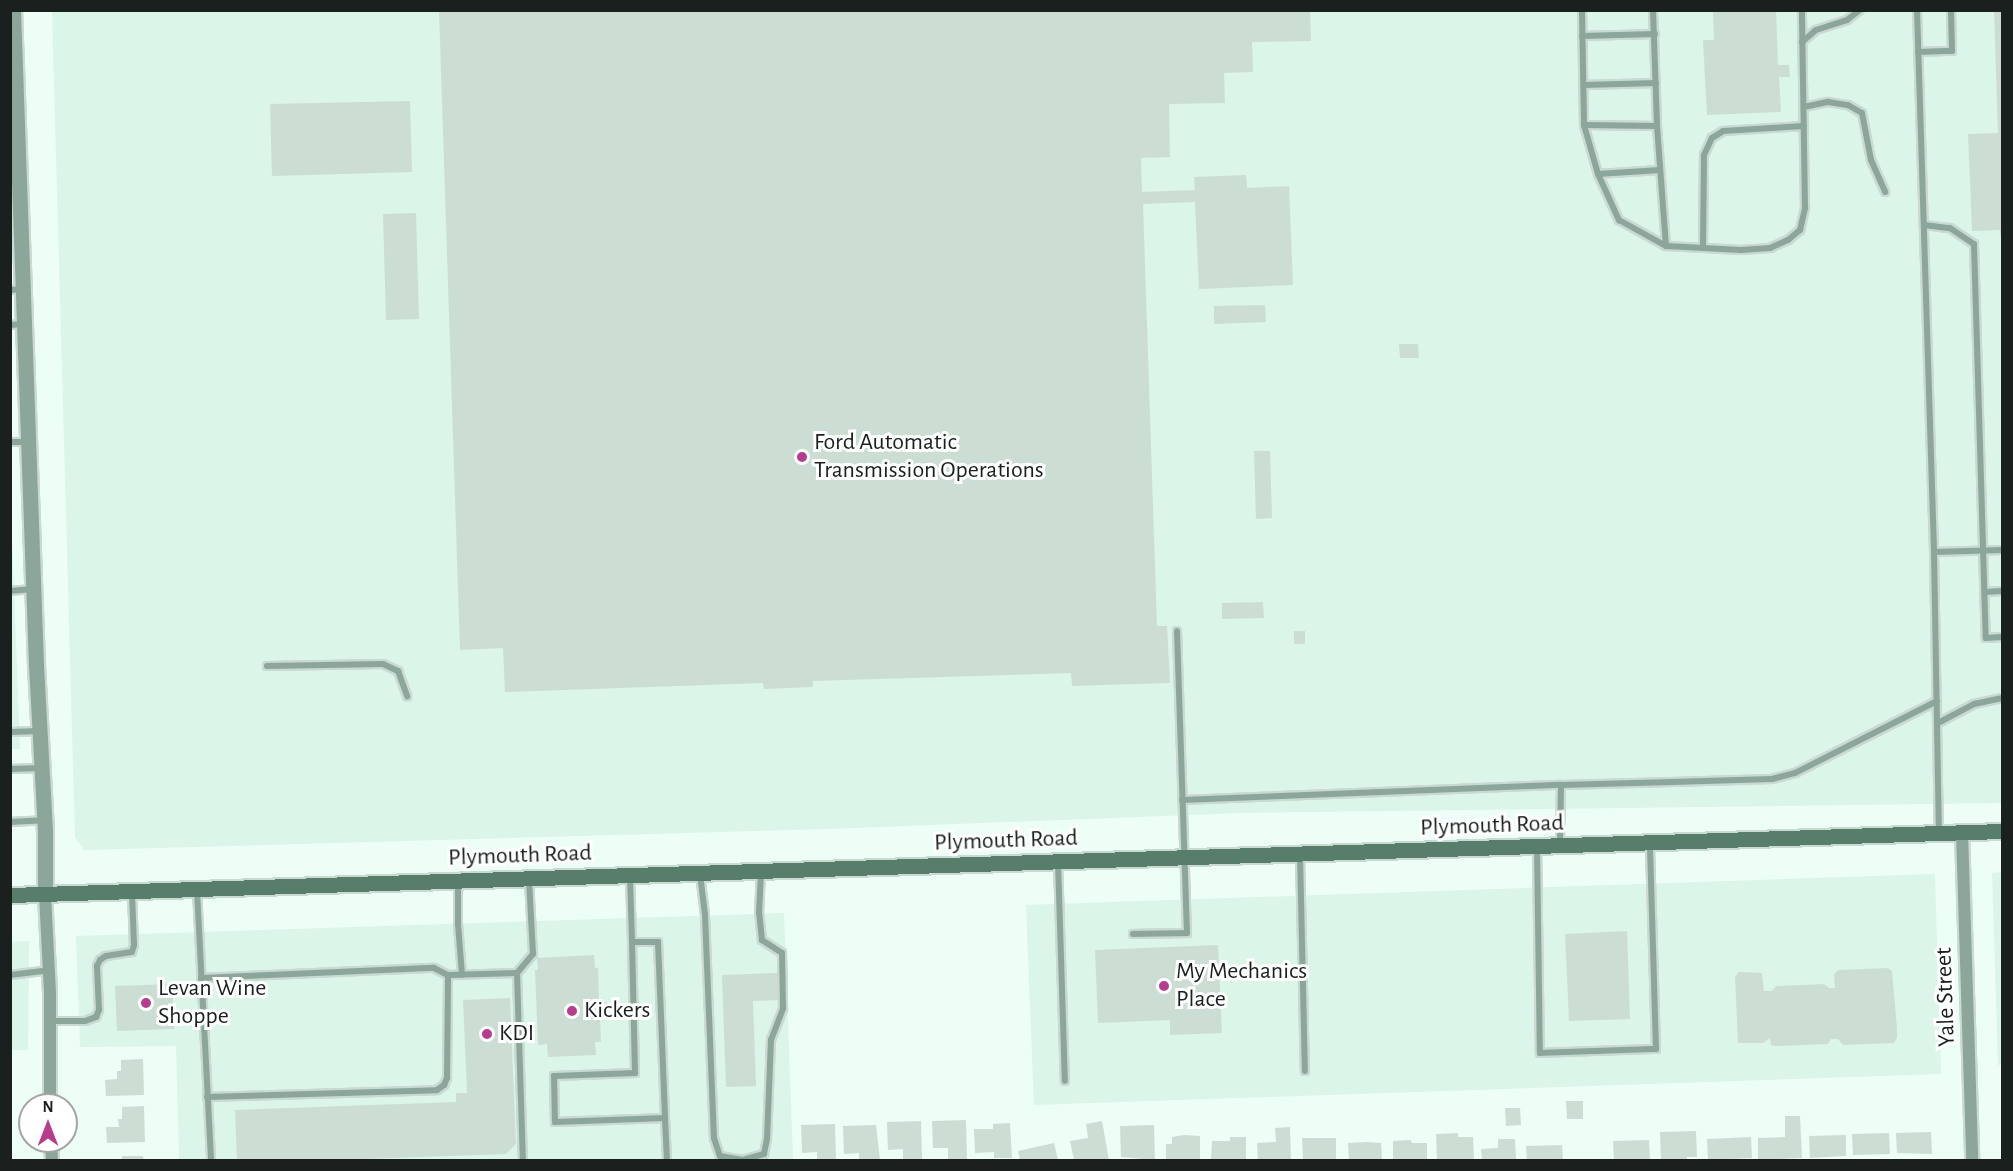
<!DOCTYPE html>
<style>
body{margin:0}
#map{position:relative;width:2013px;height:1171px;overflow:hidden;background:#ecfef5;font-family:"Alegreya Sans",sans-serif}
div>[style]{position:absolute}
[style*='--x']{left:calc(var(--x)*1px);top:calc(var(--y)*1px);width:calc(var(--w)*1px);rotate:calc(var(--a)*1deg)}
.built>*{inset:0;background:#dbf5e8}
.building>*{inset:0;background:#ccded4}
.roads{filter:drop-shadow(2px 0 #cadad2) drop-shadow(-2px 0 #cadad2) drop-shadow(0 2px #cadad2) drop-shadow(0 -2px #cadad2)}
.service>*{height:6px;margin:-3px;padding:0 3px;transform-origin:3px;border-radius:3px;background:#8ca699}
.minor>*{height:12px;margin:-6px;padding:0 6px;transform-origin:6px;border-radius:6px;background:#8ca699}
.tertiary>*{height:15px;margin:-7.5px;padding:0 7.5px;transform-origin:7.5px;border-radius:7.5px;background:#8ca699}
.secondary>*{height:15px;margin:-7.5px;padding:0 7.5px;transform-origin:7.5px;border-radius:7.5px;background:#577e6b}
.dots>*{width:16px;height:16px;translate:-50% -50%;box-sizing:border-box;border:3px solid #fff;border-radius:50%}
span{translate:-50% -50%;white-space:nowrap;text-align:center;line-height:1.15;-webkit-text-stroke:6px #fff;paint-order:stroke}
.poi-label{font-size:24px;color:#1a201d}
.left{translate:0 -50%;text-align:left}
.street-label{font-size:24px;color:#1a201d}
.frame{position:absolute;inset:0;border:12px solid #1a201d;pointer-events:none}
.north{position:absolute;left:18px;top:1093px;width:60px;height:60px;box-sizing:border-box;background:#fff;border:2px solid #a3a6a5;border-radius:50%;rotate:0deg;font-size:16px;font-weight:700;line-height:24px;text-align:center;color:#1a201d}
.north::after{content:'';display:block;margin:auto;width:21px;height:27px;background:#b63c8e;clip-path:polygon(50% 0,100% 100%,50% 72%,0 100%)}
</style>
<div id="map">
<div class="built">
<div style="clip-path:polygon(52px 11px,2002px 11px,2002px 803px,1240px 813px,828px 829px,84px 850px,75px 837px)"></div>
<div style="clip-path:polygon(10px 484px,20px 749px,10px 749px)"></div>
<div style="clip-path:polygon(2002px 872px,2002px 1065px,1998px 1065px,1992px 873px)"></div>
<div style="clip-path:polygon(1935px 874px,1941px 1074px,1034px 1105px,1026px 905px)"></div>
<div style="clip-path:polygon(784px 913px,793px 1160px,179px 1160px,176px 1046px,80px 1047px,76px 936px)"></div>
<div style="clip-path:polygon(29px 941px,28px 1050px,11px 1050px,10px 942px)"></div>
</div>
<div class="building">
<div style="clip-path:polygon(439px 10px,1310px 10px,1311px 41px,1252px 42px,1253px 72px,1224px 73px,1225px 103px,1169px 104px,1170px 157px,1141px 158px,1142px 192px,1195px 190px,1194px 177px,1246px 175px,1247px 188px,1289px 186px,1293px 285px,1199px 289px,1195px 202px,1143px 204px,1157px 626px,1167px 626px,1170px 683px,1072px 686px,1071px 673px,813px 681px,813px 687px,764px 689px,763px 683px,505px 692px,503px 648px,460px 650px)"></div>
<div style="clip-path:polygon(1713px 10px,1776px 10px,1778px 65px,1789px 65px,1790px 77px,1779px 77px,1781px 112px,1707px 115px,1703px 40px,1714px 40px)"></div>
<div style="clip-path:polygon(1994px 10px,2002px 10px,2002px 246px,2000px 230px,1972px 231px,1968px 134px,1998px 133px)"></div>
<div style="clip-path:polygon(410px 101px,412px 172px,272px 176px,270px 104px)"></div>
<div style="clip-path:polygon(416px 213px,419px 319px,386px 320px,383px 214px)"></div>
<div style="clip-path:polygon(1265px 305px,1266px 322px,1214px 324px,1214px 306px)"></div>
<div style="clip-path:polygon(1399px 344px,1418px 344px,1419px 358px,1400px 358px)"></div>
<div style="clip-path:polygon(1254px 451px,1270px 451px,1272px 518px,1256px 519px)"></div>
<div style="clip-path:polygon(1263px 602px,1264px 618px,1222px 619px,1222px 603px)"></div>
<div style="clip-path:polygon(1294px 631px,1305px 631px,1305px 644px,1294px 644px)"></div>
<div style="clip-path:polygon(1627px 931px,1630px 1019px,1569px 1021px,1565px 934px)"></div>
<div style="clip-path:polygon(1218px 945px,1222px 1033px,1170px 1035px,1170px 1020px,1098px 1023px,1095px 950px)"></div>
<div style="clip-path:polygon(594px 955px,595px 968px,598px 968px,599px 1002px,607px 1002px,608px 1019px,600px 1020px,601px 1042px,595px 1042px,596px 1055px,548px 1057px,547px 1044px,538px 1045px,535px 970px,538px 970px,537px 958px)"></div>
<div style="clip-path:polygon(1888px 968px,1892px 971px,1897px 1028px,1897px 1038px,1894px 1043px,1843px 1045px,1838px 1039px,1831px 1039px,1828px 1044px,1775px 1046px,1771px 1045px,1770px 1038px,1763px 1043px,1738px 1043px,1735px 977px,1739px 972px,1762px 973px,1764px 991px,1772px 991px,1776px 986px,1824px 984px,1829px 988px,1835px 988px,1834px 974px,1839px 970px)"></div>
<div style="clip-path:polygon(778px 973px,779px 1000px,753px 1001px,756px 1086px,726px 1087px,722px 975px)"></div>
<div style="clip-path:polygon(172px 984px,174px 1029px,117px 1031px,115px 986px)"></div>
<div style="clip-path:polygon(510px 998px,516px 1144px,506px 1154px,338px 1160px,237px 1160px,235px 1110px,456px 1102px,456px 1093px,467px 1093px,463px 1000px)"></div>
<div style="clip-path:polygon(143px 1059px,144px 1095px,106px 1096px,105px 1080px,117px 1079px,117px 1071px,121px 1071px,121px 1060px)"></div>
<div style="clip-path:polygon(1566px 1101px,1583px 1101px,1583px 1119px,1567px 1119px)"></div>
<div style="clip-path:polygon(144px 1106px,145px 1142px,107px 1143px,106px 1127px,119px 1127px,118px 1119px,122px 1119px,122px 1107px)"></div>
<div style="clip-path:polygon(1505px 1108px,1520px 1108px,1521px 1125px,1506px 1126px)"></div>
<div style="clip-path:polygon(1785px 1116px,1800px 1116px,1802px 1158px,1758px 1160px,1758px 1138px,1785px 1137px)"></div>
<div style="clip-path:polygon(966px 1120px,967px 1159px,948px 1160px,948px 1148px,933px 1148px,932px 1121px)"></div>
<div style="clip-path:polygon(921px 1121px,922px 1160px,903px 1160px,903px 1149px,888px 1150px,887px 1122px)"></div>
<div style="clip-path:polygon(1102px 1121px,1109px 1160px,1074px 1160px,1070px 1141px,1088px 1138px,1086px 1124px)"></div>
<div style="clip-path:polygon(1010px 1123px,1012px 1158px,994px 1158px,994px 1152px,975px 1153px,974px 1129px,993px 1129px,993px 1124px)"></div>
<div style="clip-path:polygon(835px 1124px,836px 1160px,817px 1160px,817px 1152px,802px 1153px,801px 1125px)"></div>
<div style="clip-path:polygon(876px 1125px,880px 1160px,859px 1160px,859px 1153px,844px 1154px,843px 1126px)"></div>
<div style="clip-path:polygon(1154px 1125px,1155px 1160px,1121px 1157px,1120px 1126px)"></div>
<div style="clip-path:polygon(1290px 1127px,1291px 1160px,1258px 1160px,1257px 1143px,1276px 1142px,1275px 1128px)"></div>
<div style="clip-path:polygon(1696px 1131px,1697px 1157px,1687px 1157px,1687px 1160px,1661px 1160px,1660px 1132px)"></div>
<div style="clip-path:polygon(1931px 1132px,1932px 1154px,1897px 1153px,1896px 1133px)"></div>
<div style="clip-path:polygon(1458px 1133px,1458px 1137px,1473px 1137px,1474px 1160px,1437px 1160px,1436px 1134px)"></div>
<div style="clip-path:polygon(1889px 1133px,1890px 1154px,1853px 1155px,1852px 1134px)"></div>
<div style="clip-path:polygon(1184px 1135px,1200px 1136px,1200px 1160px,1166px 1160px,1166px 1144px,1172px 1144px,1172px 1137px)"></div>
<div style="clip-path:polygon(1846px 1135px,1846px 1156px,1810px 1158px,1809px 1136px)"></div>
<div style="clip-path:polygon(1230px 1137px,1246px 1137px,1246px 1160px,1211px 1160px,1212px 1141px,1230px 1141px)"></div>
<div style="clip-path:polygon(1751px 1137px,1752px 1158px,1708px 1160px,1707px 1139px)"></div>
<div style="clip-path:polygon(1302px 1138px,1336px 1138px,1336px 1160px,1303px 1160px)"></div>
<div style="clip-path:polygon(1498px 1139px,1515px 1139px,1516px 1160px,1482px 1160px,1481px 1149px,1498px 1148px)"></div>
<div style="clip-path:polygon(1411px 1140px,1412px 1143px,1427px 1143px,1427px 1160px,1393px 1160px,1393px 1141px)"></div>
<div style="clip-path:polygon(1649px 1140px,1650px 1160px,1614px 1160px,1613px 1141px)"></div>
<div style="clip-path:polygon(1367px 1142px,1381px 1143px,1382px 1160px,1349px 1160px,1348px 1143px)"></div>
<div style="clip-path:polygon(1054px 1143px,1058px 1160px,1020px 1160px,1018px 1151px)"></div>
<div style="clip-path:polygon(1562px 1145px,1563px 1160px,1527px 1160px,1526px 1146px)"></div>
<div style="clip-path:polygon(122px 1156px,143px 1156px,144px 1160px,122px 1160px)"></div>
</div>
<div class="roads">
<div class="service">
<div style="--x:1582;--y:10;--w:115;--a:89"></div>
<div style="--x:1584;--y:125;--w:51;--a:74.1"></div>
<div style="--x:1598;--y:174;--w:51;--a:65.5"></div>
<div style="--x:1619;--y:220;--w:54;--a:29"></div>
<div style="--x:1666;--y:246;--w:75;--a:3.1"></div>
<div style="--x:1741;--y:250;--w:29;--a:-4"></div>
<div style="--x:1770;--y:248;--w:20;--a:-24"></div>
<div style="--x:1788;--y:240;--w:16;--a:-40"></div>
<div style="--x:1800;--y:230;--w:23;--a:-77"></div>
<div style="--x:1805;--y:208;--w:198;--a:-90.9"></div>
<div style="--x:1653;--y:10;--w:116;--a:88"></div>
<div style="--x:1657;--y:126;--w:120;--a:85.7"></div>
<div style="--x:1917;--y:10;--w:542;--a:88.2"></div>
<div style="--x:1934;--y:552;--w:281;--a:89"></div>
<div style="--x:1582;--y:36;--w:73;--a:-1.6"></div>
<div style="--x:1802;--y:42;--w:18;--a:-41"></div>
<div style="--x:1816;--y:30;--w:33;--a:-18"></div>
<div style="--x:1847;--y:20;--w:16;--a:-38"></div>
<div style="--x:1918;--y:52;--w:34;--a:-2"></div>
<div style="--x:1952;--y:51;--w:41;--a:-91.4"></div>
<div style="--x:1584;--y:85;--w:72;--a:-1.6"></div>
<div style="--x:1804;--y:107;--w:25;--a:-12"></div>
<div style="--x:1828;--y:102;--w:20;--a:9"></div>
<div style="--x:1848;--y:105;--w:16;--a:30"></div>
<div style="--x:1862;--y:113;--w:48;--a:79.2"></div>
<div style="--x:1871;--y:160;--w:35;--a:66"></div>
<div style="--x:1584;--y:125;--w:73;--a:0.8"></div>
<div style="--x:1598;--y:174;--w:62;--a:-3.7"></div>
<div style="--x:1924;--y:225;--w:26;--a:7"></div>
<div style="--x:1950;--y:228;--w:29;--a:34"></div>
<div style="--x:1974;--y:244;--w:394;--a:88.3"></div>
<div style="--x:1986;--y:638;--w:16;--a:-4"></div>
<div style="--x:1703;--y:248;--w:93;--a:-89.4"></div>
<div style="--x:1704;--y:155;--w:19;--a:-65"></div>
<div style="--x:1712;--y:138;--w:13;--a:-32"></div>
<div style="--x:1723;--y:131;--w:81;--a:-3.5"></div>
<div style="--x:10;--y:290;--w:12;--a:-5"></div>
<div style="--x:10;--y:325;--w:14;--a:-4"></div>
<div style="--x:10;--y:442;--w:17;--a:0"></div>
<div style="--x:1934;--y:552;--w:68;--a:-1.7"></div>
<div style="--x:10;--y:591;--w:22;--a:-5"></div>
<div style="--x:1985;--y:592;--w:17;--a:-3"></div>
<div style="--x:267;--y:666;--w:116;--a:-1"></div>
<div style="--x:383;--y:664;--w:17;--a:25"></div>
<div style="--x:398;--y:671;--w:27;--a:70"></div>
<div style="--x:1938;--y:723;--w:41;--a:-27.8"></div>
<div style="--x:1974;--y:704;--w:29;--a:-12"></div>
<div style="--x:10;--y:732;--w:30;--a:-2"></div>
<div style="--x:10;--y:769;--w:30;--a:-2"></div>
<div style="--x:1561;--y:785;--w:211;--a:-1.6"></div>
<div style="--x:1772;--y:779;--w:24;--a:-15"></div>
<div style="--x:1795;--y:773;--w:159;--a:-26.9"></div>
<div style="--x:1182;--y:800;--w:379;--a:-2.3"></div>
<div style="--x:1561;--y:785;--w:60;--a:91"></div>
<div style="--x:10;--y:822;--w:33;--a:-3"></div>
<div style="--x:1537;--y:847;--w:206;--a:89.2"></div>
<div style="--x:1540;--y:1053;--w:116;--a:-2"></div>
<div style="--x:1656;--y:1049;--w:206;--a:-91.7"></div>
<div style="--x:1300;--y:855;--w:216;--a:88.7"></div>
<div style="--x:1058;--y:862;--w:219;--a:88.2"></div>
<div style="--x:700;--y:874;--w:41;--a:83"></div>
<div style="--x:705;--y:915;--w:223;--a:87.7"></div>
<div style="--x:714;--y:1138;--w:19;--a:72"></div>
<div style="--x:720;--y:1156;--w:23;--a:10"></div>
<div style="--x:743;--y:1160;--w:22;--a:-16"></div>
<div style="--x:764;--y:1154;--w:15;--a:-79"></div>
<div style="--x:767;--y:1139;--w:99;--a:-87.7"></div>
<div style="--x:771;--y:1040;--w:34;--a:-69"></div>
<div style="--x:783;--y:1008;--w:55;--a:-91"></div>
<div style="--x:782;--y:953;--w:24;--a:-147"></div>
<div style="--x:762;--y:940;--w:27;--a:-96"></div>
<div style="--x:759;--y:913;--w:41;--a:-87.2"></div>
<div style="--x:630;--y:877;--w:65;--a:88.2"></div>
<div style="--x:458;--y:881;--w:43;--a:90"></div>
<div style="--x:458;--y:924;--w:51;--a:85.5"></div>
<div style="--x:197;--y:891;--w:269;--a:87"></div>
<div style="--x:1133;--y:934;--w:54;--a:-1.1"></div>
<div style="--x:1187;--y:933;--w:302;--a:-91.9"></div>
<div style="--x:517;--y:973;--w:25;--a:-50"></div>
<div style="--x:533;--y:954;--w:74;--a:-93.1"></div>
<div style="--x:10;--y:975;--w:39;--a:-7"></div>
<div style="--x:201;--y:978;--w:233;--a:-2.5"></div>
<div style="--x:434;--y:968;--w:16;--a:27"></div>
<div style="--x:50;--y:1021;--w:35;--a:0"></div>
<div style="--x:85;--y:1021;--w:12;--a:-20"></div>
<div style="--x:96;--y:1017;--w:8;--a:-67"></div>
<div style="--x:99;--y:1010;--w:44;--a:-92.6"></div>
<div style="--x:97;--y:966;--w:7;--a:-63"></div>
<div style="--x:100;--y:960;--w:7;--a:-34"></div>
<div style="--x:106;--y:956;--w:26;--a:-9"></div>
<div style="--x:132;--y:952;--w:7;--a:-74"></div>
<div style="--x:134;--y:945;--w:52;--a:-92.2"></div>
<div style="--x:207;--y:1097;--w:230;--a:-1.7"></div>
<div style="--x:437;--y:1090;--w:9;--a:-36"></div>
<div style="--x:444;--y:1085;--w:8;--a:-67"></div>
<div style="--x:447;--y:1078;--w:103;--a:-89.4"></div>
<div style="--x:448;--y:975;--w:69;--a:-1.7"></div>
<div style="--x:517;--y:973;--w:187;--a:88.2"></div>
<div style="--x:665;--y:1118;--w:110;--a:177.9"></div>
<div style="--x:555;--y:1122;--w:46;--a:-91.2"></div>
<div style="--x:554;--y:1076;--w:81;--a:-2.1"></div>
<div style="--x:635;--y:1073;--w:131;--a:-91.3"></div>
<div style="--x:632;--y:942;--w:26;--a:0"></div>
<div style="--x:658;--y:942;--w:176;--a:87.7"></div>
<div style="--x:665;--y:1118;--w:42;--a:87.3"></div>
</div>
<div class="minor">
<div style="--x:1962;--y:833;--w:327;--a:88.2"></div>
<div style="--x:45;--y:894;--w:99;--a:87.1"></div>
<div style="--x:50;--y:993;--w:112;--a:90"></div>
<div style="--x:51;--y:1141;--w:19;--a:87"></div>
</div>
<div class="tertiary">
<div style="--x:13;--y:10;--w:655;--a:87.99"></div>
<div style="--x:36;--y:665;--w:166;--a:86.9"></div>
<div style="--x:45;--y:831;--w:63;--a:90"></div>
</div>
<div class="secondary">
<div style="--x:10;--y:895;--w:1993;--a:-1.84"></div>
</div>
</div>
<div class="dots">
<div style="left:802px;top:457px;background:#b63c8e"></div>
<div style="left:1164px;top:986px;background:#b63c8e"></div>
<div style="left:146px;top:1003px;background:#b63c8e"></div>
<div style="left:572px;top:1011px;background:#b63c8e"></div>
<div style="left:487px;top:1034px;background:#b63c8e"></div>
</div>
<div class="poi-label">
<span class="left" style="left:814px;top:457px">Ford Automatic<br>Transmission Operations</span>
<span class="left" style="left:1176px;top:986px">My Mechanics<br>Place</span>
<span class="left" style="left:158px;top:1003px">Levan Wine<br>Shoppe</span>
<span class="left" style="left:584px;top:1011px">Kickers</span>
<span class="left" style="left:499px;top:1034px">KDI</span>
</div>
<div class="street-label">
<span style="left:1492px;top:826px;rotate:-2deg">Plymouth Road</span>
<span style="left:1006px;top:841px;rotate:-2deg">Plymouth Road</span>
<span style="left:520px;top:856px;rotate:-2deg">Plymouth Road</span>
<span style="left:1946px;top:997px;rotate:-92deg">Yale Street</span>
</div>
<div class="frame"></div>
<div class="north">N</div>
</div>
